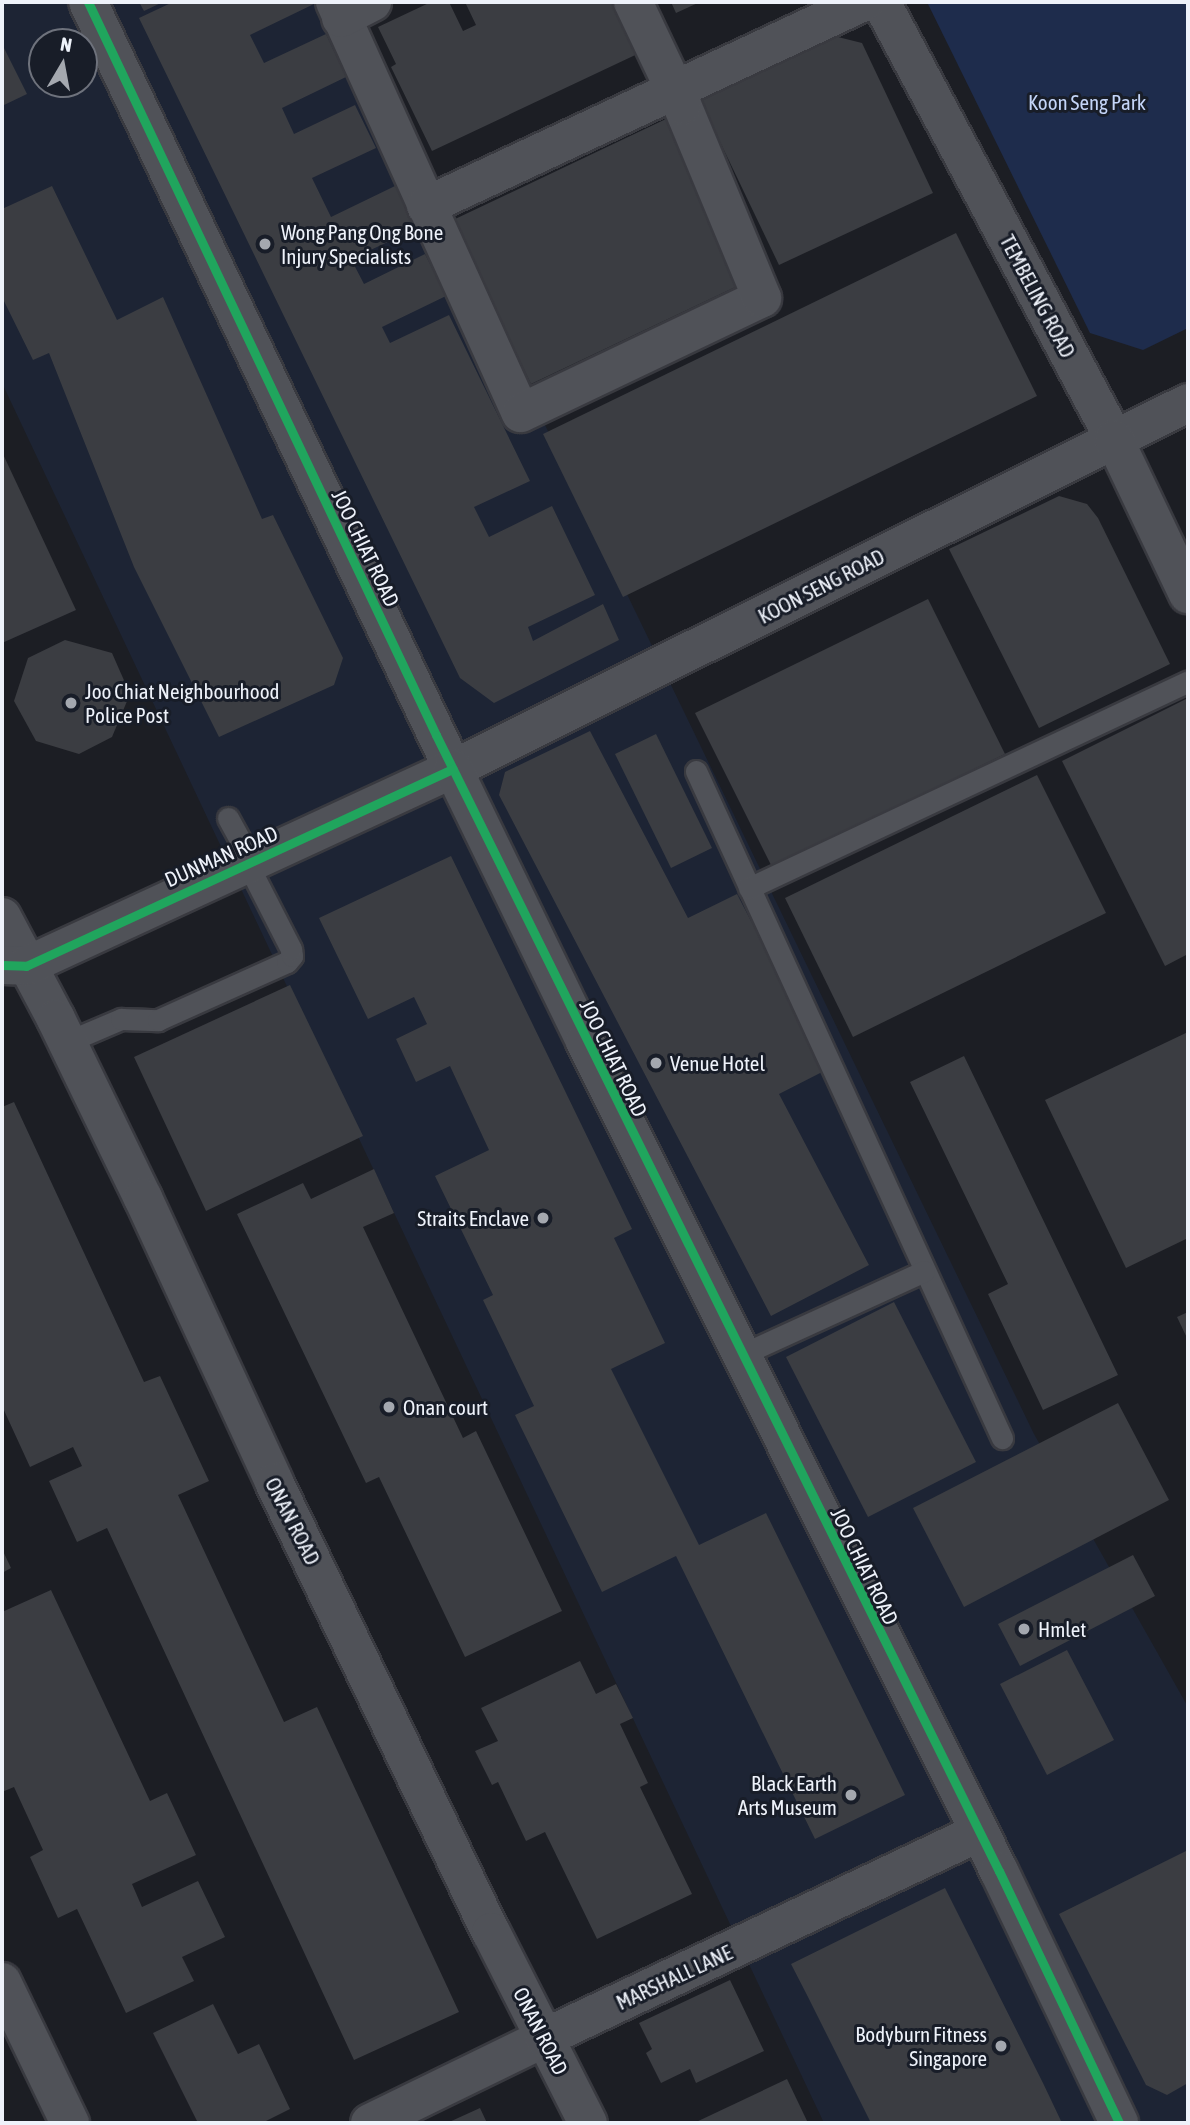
<!DOCTYPE html>
<style>
body{margin:0}
#map{position:relative;width:1190px;height:2125px;overflow:hidden;background:#1c1e24;font-family:"Asap Condensed",sans-serif}
div>[style]{position:absolute}
[style*='--x']{left:calc(var(--x)*1px);top:calc(var(--y)*1px);width:calc(var(--w)*1px);rotate:calc(var(--a)*1deg)}
.built>*{inset:0;background:#1d2434}
.green>*{inset:0;background:#1e2c4c}
.building>*{inset:0;background:#3b3d42}
.roads{filter:drop-shadow(2px 0 #393a40) drop-shadow(-2px 0 #393a40) drop-shadow(0 2px #393a40) drop-shadow(0 -2px #393a40)}
.service>*{height:21px;margin:-10.5px;padding:0 10.5px;transform-origin:10.5px;border-radius:10.5px;background:#505258}
.minor>*{height:38px;margin:-19px;padding:0 19px;transform-origin:19px;border-radius:19px;background:#505258}
.tertiary>*{height:38px;margin:-19px;padding:0 19px;transform-origin:19px;border-radius:19px;background:#505258}
.cycleway>*{height:9px;margin:-4.5px;padding:0 4.5px;transform-origin:4.5px;border-radius:4.5px;background:#20a55d}
.dots>*{width:19px;height:19px;translate:-50% -50%;box-sizing:border-box;border:4px solid #181d28;border-radius:50%}
span{translate:-50% -50%;white-space:nowrap;text-align:center;line-height:1.15;-webkit-text-stroke:6px #181d28;paint-order:stroke}
.park-label{font-size:21px;color:#c4d5f8}
.poi-label{font-size:21px;color:#eef2fa}
.left{translate:0 -50%;text-align:left}
.right{translate:-100% -50%;text-align:right}
.street-label{font-size:21px;color:#eef2fa}
.frame{position:absolute;inset:0;border:4px solid #eef2fa;pointer-events:none}
.north{position:absolute;left:28px;top:28px;width:70px;height:70px;box-sizing:border-box;background:#181d28;border:2px solid #6e727c;border-radius:50%;rotate:10deg;font-size:19px;font-weight:700;line-height:28px;text-align:center;color:#eef2fa}
.north::after{content:'';display:block;margin:auto;width:24px;height:32px;background:#a4a8af;clip-path:polygon(50% 0,100% 100%,50% 72%,0 100%)}
</style>
<div id="map">
<div class="built">
<div style="clip-path:polygon(evenodd,2px 2px,340px 2px,1034px 1434px,1188px 1707px,1188px 2123px,824px 2123px,2px 383px,2px 2px,42px 42px,84px 42px,84px 84px,42px 84px,42px 42px)"></div>
</div>
<div class="green">
<div style="clip-path:polygon(927px 2px,1188px 2px,1188px 328px,1143px 350px,1090px 333px)"></div>
</div>
<div class="building">
<div style="clip-path:polygon(139px 2px,163px 2px,144px 11px)"></div>
<div style="clip-path:polygon(173px 2px,313px 2px,314px 4px,250px 35px,264px 63px,326px 34px,346px 77px,282px 108px,294px 134px,355px 105px,376px 148px,312px 178px,331px 217px,395px 186px,416px 229px,351px 259px,364px 284px,425px 254px,446px 296px,382px 327px,390px 343px,449px 315px,530px 481px,474px 507px,489px 537px,552px 506px,595px 595px,528px 627px,533px 641px,603px 604px,619px 640px,494px 703px,460px 678px,139px 18px)"></div>
<div style="clip-path:polygon(431px 2px,449px 2px,463px 31px,476px 25px,465px 2px,625px 2px,648px 49px,432px 151px,391px 67px,396px 64px,378px 27px)"></div>
<div style="clip-path:polygon(671px 2px,700px 2px,676px 13px)"></div>
<div style="clip-path:polygon(834px 36px,862px 43px,933px 193px,779px 265px,699px 98px)"></div>
<div style="clip-path:polygon(2px 44px,27px 94px,2px 106px)"></div>
<div style="clip-path:polygon(668px 118px,746px 282px,531px 384px,453px 220px)"></div>
<div style="clip-path:polygon(52px 186px,117px 320px,163px 297px,262px 519px,273px 515px,343px 658px,334px 685px,219px 737px,134px 567px,49px 353px,33px 360px,2px 297px,2px 209px)"></div>
<div style="clip-path:polygon(956px 233px,1037px 396px,623px 597px,543px 434px)"></div>
<div style="clip-path:polygon(2px 452px,76px 610px,2px 643px)"></div>
<div style="clip-path:polygon(1059px 496px,1087px 504px,1098px 518px,1170px 664px,1039px 728px,949px 549px)"></div>
<div style="clip-path:polygon(928px 599px,1005px 754px,772px 867px,695px 713px)"></div>
<div style="clip-path:polygon(65px 640px,112px 653px,130px 694px,112px 737px,79px 754px,36px 741px,14px 701px,28px 658px)"></div>
<div style="clip-path:polygon(1186px 699px,1188px 954px,1165px 966px,1062px 761px)"></div>
<div style="clip-path:polygon(590px 731px,688px 918px,737px 894px,828px 1069px,779px 1094px,869px 1265px,771px 1316px,499px 795px,505px 772px)"></div>
<div style="clip-path:polygon(656px 734px,712px 848px,671px 868px,615px 754px)"></div>
<div style="clip-path:polygon(1037px 775px,1106px 913px,853px 1037px,785px 898px)"></div>
<div style="clip-path:polygon(451px 856px,632px 1229px,614px 1238px,665px 1343px,611px 1369px,699px 1545px,766px 1513px,905px 1795px,815px 1839px,676px 1556px,602px 1592px,515px 1415px,534px 1406px,483px 1300px,493px 1295px,435px 1176px,489px 1150px,450px 1066px,416px 1082px,396px 1039px,427px 1024px,414px 997px,368px 1019px,319px 918px)"></div>
<div style="clip-path:polygon(290px 985px,363px 1136px,206px 1211px,134px 1057px)"></div>
<div style="clip-path:polygon(1188px 1032px,1188px 1238px,1126px 1268px,1045px 1100px)"></div>
<div style="clip-path:polygon(964px 1056px,1118px 1375px,1043px 1410px,988px 1294px,1008px 1284px,910px 1082px)"></div>
<div style="clip-path:polygon(14px 1102px,144px 1382px,160px 1376px,209px 1481px,178px 1495px,284px 1722px,317px 1707px,459px 2012px,354px 2060px,107px 1528px,77px 1542px,49px 1481px,82px 1466px,73px 1447px,30px 1467px,2px 1406px,2px 1107px)"></div>
<div style="clip-path:polygon(374px 1169px,394px 1213px,363px 1227px,463px 1438px,476px 1431px,562px 1611px,465px 1657px,379px 1477px,366px 1483px,237px 1214px,303px 1183px,311px 1199px)"></div>
<div style="clip-path:polygon(894px 1302px,976px 1462px,868px 1517px,786px 1357px)"></div>
<div style="clip-path:polygon(1188px 1312px,1188px 1340px,1177px 1317px)"></div>
<div style="clip-path:polygon(1118px 1403px,1169px 1500px,964px 1607px,913px 1508px)"></div>
<div style="clip-path:polygon(2px 1549px,11px 1568px,2px 1573px)"></div>
<div style="clip-path:polygon(1133px 1555px,1155px 1596px,1020px 1666px,998px 1624px)"></div>
<div style="clip-path:polygon(51px 1590px,150px 1801px,167px 1793px,196px 1855px,132px 1884px,142px 1907px,198px 1881px,225px 1937px,182px 1957px,194px 1981px,126px 2013px,77px 1909px,58px 1918px,30px 1857px,43px 1850px,14px 1787px,2px 1792px,2px 1612px)"></div>
<div style="clip-path:polygon(1067px 1650px,1114px 1740px,1047px 1775px,1000px 1684px)"></div>
<div style="clip-path:polygon(580px 1661px,596px 1694px,616px 1684px,633px 1718px,620px 1724px,648px 1783px,640px 1787px,692px 1894px,597px 1939px,545px 1832px,526px 1841px,498px 1782px,492px 1785px,475px 1751px,498px 1741px,481px 1708px)"></div>
<div style="clip-path:polygon(1188px 1850px,1188px 2083px,1167px 2095px,1146px 2085px,1059px 1914px)"></div>
<div style="clip-path:polygon(945px 1888px,1043px 2083px,1062px 2123px,871px 2123px,808px 1997px,791px 1964px)"></div>
<div style="clip-path:polygon(730px 1980px,764px 2051px,696px 2083px,690px 2069px,661px 2083px,646px 2053px,652px 2049px,639px 2023px)"></div>
<div style="clip-path:polygon(213px 2004px,238px 2054px,259px 2044px,290px 2109px,262px 2123px,198px 2123px,153px 2033px)"></div>
<div style="clip-path:polygon(787px 2079px,808px 2123px,694px 2123px)"></div>
<div style="clip-path:polygon(480px 2108px,487px 2123px,447px 2123px)"></div>
</div>
<div class="roads">
<div class="service">
<div style="--x:696;--y:771;--w:734;--a:65.36"></div>
<div style="--x:228;--y:818;--w:50;--a:61.4"></div>
<div style="--x:749;--y:888;--w:485;--a:-25.2"></div>
<div style="--x:67;--y:1042;--w:59;--a:-23.1"></div>
<div style="--x:121;--y:1019;--w:37;--a:2"></div>
<div style="--x:158;--y:1020;--w:141;--a:-24.2"></div>
<div style="--x:287;--y:962;--w:8;--a:-50"></div>
<div style="--x:292;--y:956;--w:7;--a:-98"></div>
<div style="--x:291;--y:949;--w:97;--a:-117.1"></div>
<div style="--x:743;--y:1354;--w:199;--a:-24.6"></div>
</div>
<div class="minor">
<div style="--x:88;--y:2;--w:849;--a:64.55"></div>
<div style="--x:453;--y:769;--w:821;--a:-26.47"></div>
<div style="--x:335;--y:2;--w:451;--a:65.7"></div>
<div style="--x:521;--y:413;--w:267;--a:-25.5"></div>
<div style="--x:762;--y:298;--w:209;--a:-112.5"></div>
<div style="--x:682;--y:105;--w:114;--a:-115.4"></div>
<div style="--x:881;--y:2;--w:495;--a:61.9"></div>
<div style="--x:1114;--y:439;--w:172;--a:64.5"></div>
<div style="--x:341;--y:18;--w:35;--a:-27"></div>
<div style="--x:426;--y:206;--w:483;--a:-25"></div>
<div style="--x:2;--y:917;--w:115;--a:62.1"></div>
<div style="--x:56;--y:1019;--w:199;--a:64.1"></div>
<div style="--x:143;--y:1198;--w:313;--a:65.2"></div>
<div style="--x:274;--y:1482;--w:500;--a:64.3"></div>
<div style="--x:491;--y:1932;--w:214;--a:63.1"></div>
<div style="--x:2;--y:1982;--w:157;--a:64.3"></div>
<div style="--x:370;--y:2123;--w:194;--a:-26"></div>
<div style="--x:544;--y:2038;--w:479;--a:-25.3"></div>
</div>
<div class="tertiary">
<div style="--x:2;--y:965;--w:24;--a:2"></div>
<div style="--x:26;--y:966;--w:470;--a:-24.8"></div>
<div style="--x:453;--y:769;--w:302;--a:64.1"></div>
<div style="--x:585;--y:1041;--w:928;--a:63.49"></div>
<div style="--x:999;--y:1871;--w:279;--a:64.5"></div>
</div>
</div>
<div class="cycleway">
<div style="--x:88;--y:2;--w:811;--a:64.6"></div>
<div style="--x:436;--y:735;--w:1268;--a:63.64"></div>
<div style="--x:999;--y:1871;--w:279;--a:64.5"></div>
<div style="--x:2;--y:965;--w:24;--a:2"></div>
<div style="--x:26;--y:966;--w:470;--a:-24.8"></div>
</div>
<div class="dots">
<div style="left:265px;top:244px;background:#a4a8af"></div>
<div style="left:71px;top:703px;background:#a4a8af"></div>
<div style="left:656px;top:1063px;background:#a4a8af"></div>
<div style="left:543px;top:1218px;background:#a4a8af"></div>
<div style="left:389px;top:1407px;background:#a4a8af"></div>
<div style="left:1024px;top:1629px;background:#a4a8af"></div>
<div style="left:851px;top:1795px;background:#a4a8af"></div>
<div style="left:1001px;top:2046px;background:#a4a8af"></div>
</div>
<div class="park-label">
<span style="left:1087px;top:102px">Koon Seng Park</span>
</div>
<div class="poi-label">
<span class="left" style="left:281px;top:244px">Wong Pang Ong Bone<br>Injury Specialists</span>
<span class="left" style="left:85px;top:703px">Joo Chiat Neighbourhood<br>Police Post</span>
<span class="left" style="left:670px;top:1063px">Venue Hotel</span>
<span class="right" style="left:529px;top:1218px">Straits Enclave</span>
<span class="left" style="left:403px;top:1407px">Onan court</span>
<span class="left" style="left:1038px;top:1629px">Hmlet</span>
<span class="right" style="left:837px;top:1795px">Black Earth<br>Arts Museum</span>
<span class="right" style="left:987px;top:2046px">Bodyburn Fitness<br>Singapore</span>
</div>
<div class="street-label">
<span style="left:1038px;top:296px;rotate:62deg">TEMBELING ROAD</span>
<span style="left:366px;top:548px;rotate:64deg">JOO CHIAT ROAD</span>
<span style="left:821px;top:586px;rotate:-27deg">KOON SENG ROAD</span>
<span style="left:221px;top:856px;rotate:-24deg">DUNMAN ROAD</span>
<span style="left:614px;top:1058px;rotate:64deg">JOO CHIAT ROAD</span>
<span style="left:293px;top:1521px;rotate:63deg">ONAN ROAD</span>
<span style="left:865px;top:1566px;rotate:64deg">JOO CHIAT ROAD</span>
<span style="left:674px;top:1977px;rotate:-25deg">MARSHALL LANE</span>
<span style="left:541px;top:2031px;rotate:63deg">ONAN ROAD</span>
</div>
<div class="frame"></div>
<div class="north">N</div>
</div>
